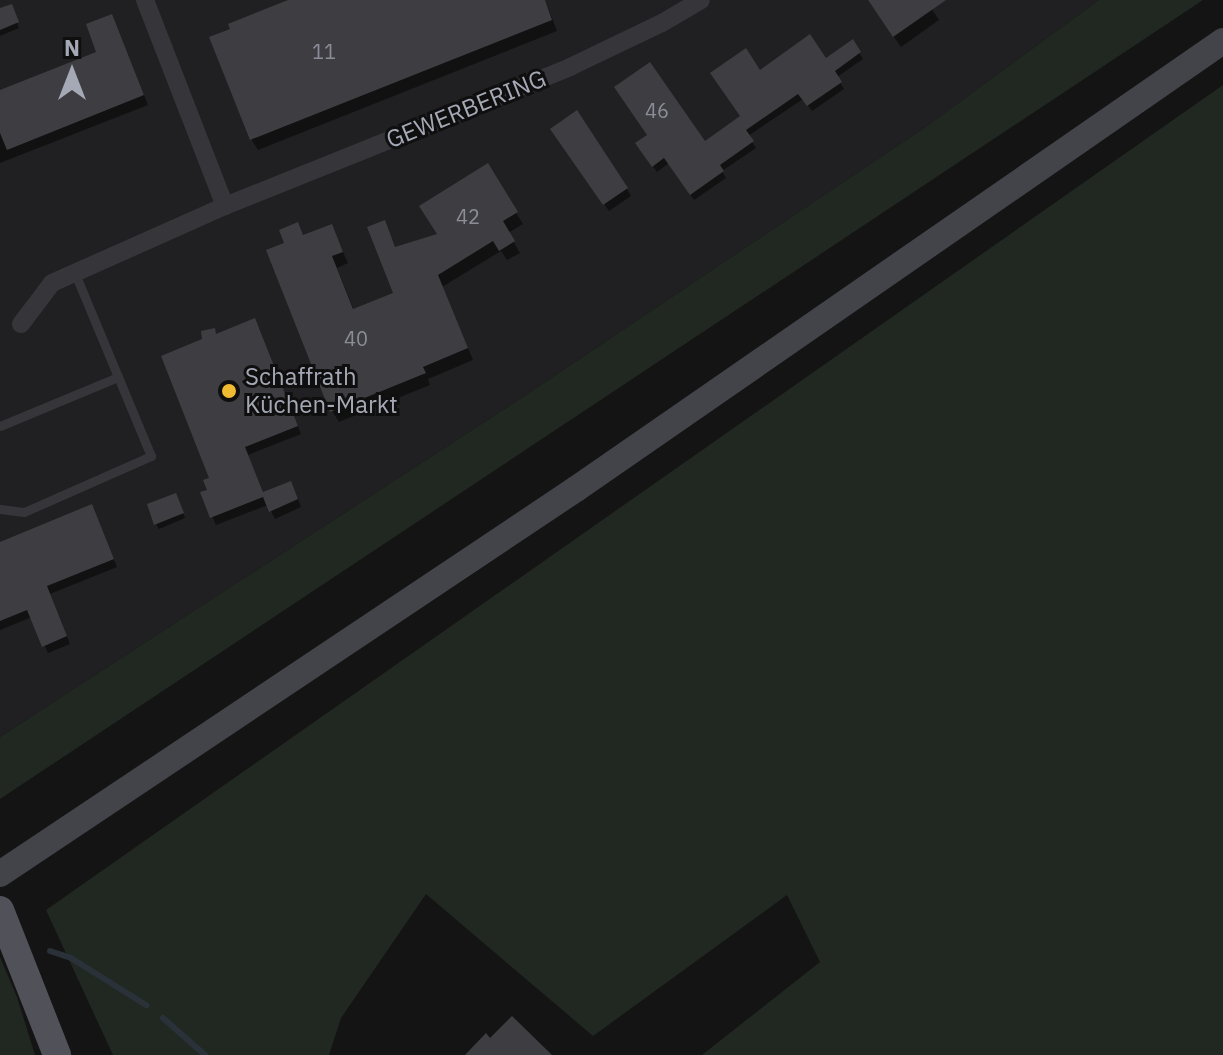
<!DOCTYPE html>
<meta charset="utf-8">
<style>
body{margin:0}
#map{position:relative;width:1223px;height:1055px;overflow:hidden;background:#141415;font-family:"IBM Plex Sans",sans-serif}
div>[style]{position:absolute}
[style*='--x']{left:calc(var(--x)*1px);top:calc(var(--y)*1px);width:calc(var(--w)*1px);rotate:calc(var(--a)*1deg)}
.built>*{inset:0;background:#202022}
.green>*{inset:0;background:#202821}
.shadow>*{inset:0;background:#0007}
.stream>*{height:6px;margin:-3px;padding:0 3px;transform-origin:3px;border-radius:3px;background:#2a3139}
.building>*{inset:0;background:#3e3e42}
.lane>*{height:9px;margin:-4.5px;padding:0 4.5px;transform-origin:4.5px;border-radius:4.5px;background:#35353a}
.street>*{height:18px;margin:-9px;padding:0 9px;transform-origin:9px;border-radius:9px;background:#35353a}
.secondary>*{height:26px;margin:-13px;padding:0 13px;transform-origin:13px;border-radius:13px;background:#43444a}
.primary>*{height:28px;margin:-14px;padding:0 14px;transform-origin:14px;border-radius:14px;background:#515259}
.dots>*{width:22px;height:22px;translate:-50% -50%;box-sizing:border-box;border:4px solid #0f0f10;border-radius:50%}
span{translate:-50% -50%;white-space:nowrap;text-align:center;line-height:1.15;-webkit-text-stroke:6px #0f0f10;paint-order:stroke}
.number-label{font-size:20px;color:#8b8e98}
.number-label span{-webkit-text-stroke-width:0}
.street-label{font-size:24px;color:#a5a9b5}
.poi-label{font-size:24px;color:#a5a9b5}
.left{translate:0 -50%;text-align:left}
.north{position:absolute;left:32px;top:32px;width:80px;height:80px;-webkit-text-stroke:6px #0f0f10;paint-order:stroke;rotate:0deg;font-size:22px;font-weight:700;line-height:32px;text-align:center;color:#a5a9b5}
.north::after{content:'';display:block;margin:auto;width:28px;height:36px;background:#a5a9b5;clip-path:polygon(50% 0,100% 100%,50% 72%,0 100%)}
</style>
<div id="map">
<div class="built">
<div style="clip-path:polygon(0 0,1099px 0,927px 126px,520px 399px,0 737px)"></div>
</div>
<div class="green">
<div style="clip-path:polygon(1099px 0,1203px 0,0 799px,0 737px,520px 399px,927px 126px)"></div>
<div style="clip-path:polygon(1223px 85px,1223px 1055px,702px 1055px,820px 962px,787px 895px,593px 1036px,426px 894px,341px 1018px,329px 1055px,113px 1055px,46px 910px)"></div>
<div style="clip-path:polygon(0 957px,17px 997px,35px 1055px,0 1055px)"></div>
</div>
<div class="shadow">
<div style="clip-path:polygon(293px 0,545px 0,557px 31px,258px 150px,251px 139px)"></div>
<div style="clip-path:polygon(868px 0,926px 0,939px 20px,901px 47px)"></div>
<div style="clip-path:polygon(12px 8px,19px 28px,0 36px,0 10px)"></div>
<div style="clip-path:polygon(117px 27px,148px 105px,0 163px,0 92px,99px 53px)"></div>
<div style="clip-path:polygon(852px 41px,863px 59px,837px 77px,844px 89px,812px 111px,803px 99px,748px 136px,756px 148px,722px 171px,726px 178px,694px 200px,669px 163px,657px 172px,641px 149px,704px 144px,743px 117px,759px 72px,825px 61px)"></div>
<div style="clip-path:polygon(557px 137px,627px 189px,631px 196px,609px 211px)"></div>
<div style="clip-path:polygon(487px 166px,523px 224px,508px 233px,520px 253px,507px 260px,501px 251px,442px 287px,473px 360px,428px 379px,430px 385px,339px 422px,332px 411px,287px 244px,297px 224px,304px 237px,331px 226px,348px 263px,337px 268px,354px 310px,396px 294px,384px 222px,396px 249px,436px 236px)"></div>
<div style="clip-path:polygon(259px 328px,301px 434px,248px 455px,264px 494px,295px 491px,301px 507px,275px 519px,268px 505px,216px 525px,202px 493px,209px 491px,211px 479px,217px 335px)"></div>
<div style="clip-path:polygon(178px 500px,185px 518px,159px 529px,156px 524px)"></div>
<div style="clip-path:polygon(96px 515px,117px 567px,50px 594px,70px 644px,48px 653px,32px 617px,0 630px,0 544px)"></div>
</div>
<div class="stream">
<div style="--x:50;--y:951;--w:22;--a:18"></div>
<div style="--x:71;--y:958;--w:89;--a:32.1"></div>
<div style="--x:163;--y:1018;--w:56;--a:41.4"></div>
</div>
<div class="building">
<div style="clip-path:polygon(288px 0,545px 0,552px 20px,250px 140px,209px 37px,230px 29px,228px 24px)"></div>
<div style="clip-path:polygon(868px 0,946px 0,893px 37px)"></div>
<div style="clip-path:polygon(12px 4px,19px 22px,0 30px,0 8px)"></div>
<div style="clip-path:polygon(112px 14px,144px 95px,7px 150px,0 133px,0 90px,96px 52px,86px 24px)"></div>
<div style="clip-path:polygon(810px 34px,826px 58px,853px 39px,861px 52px,835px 71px,842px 82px,807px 106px,798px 94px,746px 130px,754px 141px,720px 165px,724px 171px,690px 195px,664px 158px,652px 167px,635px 143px,647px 135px,614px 87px,650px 62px,705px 141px,740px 116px,710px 73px,746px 48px,760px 70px)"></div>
<div style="clip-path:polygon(577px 110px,628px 188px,603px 205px,550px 129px)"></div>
<div style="clip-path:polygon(488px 163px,518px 212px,503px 221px,515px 241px,499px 251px,493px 241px,438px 275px,468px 348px,423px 367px,426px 373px,330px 412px,266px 250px,284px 243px,279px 230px,298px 222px,303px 235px,332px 224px,343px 252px,332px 256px,353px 309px,393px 293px,367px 227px,385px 220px,395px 247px,437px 234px,419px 206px)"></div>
<div style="clip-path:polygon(255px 318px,298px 426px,245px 447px,263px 492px,291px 481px,298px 499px,269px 512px,263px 497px,210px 518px,200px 492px,207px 490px,203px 480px,209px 478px,161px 356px,202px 339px,201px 331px,215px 328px,216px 334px)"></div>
<div style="clip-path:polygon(176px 493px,184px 513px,154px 525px,147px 504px)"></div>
<div style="clip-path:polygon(92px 504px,114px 559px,47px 586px,67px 636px,42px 647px,27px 610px,0 621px,0 542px)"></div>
<div style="clip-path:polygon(512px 1016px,552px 1055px,465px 1055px,486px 1033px,490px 1038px)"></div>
</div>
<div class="lane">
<div style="--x:0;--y:426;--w:128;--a:-22.6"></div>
<div style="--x:0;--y:509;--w:24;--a:7"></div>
<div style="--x:24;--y:512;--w:139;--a:-23.8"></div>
<div style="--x:151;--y:456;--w:198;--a:-112.6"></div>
</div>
<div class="street">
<div style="--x:145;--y:0;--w:221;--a:68.8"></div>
<div style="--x:225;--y:206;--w:372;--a:-21.9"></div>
<div style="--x:570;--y:67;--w:102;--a:-25.6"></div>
<div style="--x:662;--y:23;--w:45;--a:-30.5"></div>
<div style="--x:21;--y:324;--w:51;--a:-52.9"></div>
<div style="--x:52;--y:283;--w:189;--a:-24"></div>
</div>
<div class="secondary">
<div style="--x:0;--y:874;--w:693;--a:-33.76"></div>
<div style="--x:576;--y:489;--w:787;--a:-34.7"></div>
</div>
<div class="primary">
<div style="--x:0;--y:910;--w:156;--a:68.5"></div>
</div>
<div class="dots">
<div style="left:229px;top:391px;background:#efbb32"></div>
</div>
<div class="number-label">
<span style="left:324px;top:51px">11</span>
<span style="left:657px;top:110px">46</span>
<span style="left:468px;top:216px">42</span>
<span style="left:356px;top:338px">40</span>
</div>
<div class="street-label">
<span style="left:466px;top:109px;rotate:-22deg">GEWERBERING</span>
</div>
<div class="poi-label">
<span class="left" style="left:245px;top:391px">Schaffrath<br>Küchen-Markt</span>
</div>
<div class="north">N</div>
</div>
